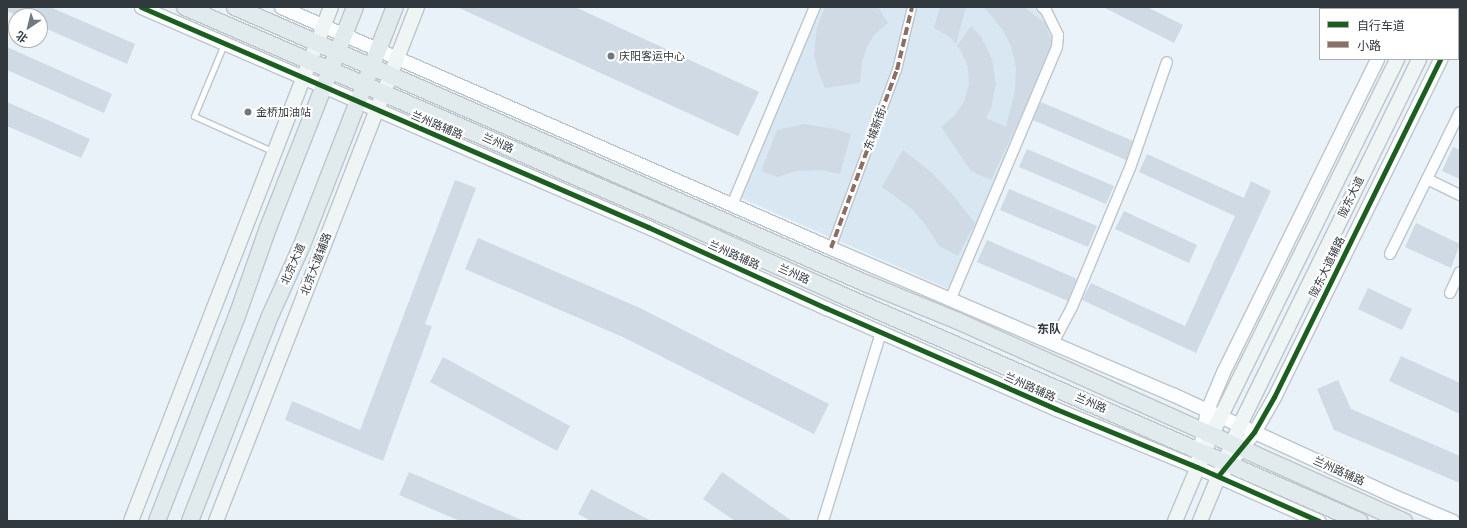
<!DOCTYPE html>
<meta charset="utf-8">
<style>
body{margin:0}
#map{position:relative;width:1467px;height:528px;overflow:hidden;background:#e9f2f8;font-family:"PT Sans","Noto Sans SC",sans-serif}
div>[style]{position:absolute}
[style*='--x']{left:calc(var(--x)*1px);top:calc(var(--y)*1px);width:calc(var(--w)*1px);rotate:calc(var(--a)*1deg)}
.built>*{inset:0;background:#d8e7f2}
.building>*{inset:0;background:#cfdae5}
.roads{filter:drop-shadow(1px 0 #bec5ca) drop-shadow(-1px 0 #bec5ca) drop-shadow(0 1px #bec5ca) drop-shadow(0 -1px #bec5ca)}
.service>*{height:5px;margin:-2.5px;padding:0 2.5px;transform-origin:2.5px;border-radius:2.5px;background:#fcfdfe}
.pedestrian>*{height:8px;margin:-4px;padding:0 4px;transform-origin:4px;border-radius:4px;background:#fcfdfe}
.minor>*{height:10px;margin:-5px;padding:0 5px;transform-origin:5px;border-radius:5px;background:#fcfdfe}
.tertiary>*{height:13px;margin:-6.5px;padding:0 6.5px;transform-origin:6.5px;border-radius:6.5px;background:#fcfdfe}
.secondary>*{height:14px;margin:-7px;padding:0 7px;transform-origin:7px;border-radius:7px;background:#eff4f5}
.primary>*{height:16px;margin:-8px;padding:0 8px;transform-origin:8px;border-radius:8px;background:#e1eaed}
.quiet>*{height:4px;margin-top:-2px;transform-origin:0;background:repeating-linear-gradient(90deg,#8d6e63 0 8px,transparent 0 12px)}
.cycleway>*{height:5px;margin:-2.5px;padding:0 2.5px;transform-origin:2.5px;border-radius:2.5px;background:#1b5e20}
.dots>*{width:11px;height:11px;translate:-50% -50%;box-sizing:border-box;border:2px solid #fff;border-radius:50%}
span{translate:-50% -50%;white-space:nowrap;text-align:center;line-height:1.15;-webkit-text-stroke:4px #fff;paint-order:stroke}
.poi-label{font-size:11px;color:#31383e}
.left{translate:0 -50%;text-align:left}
.street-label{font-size:11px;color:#31383e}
.neighbourhood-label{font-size:12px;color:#31383e;font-weight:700}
.frame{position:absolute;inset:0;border:8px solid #31383e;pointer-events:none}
.legend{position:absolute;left:1319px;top:8px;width:140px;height:52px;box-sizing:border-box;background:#fff;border:1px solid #adafb2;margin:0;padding:5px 7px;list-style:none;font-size:12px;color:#31383e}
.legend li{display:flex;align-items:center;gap:8px;height:20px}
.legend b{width:20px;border:1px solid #adafb2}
.north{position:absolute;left:8px;top:8px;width:40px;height:40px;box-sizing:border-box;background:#fff;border:1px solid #adafb2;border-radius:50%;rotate:215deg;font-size:11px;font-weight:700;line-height:16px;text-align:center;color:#31383e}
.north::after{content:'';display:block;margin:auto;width:14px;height:18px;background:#71797f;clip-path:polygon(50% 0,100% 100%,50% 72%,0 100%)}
</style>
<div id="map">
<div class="built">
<div style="clip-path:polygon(820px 7px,1032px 7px,1045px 17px,1056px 46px,949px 289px,741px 198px)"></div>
</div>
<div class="building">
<div style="clip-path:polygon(7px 7px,50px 7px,135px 44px,127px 64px,40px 26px,40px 16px,18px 16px,7px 11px)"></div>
<div style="clip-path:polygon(457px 7px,575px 7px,759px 92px,738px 136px)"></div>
<div style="clip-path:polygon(825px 7px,878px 7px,888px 23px,874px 35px,867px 47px,862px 62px,860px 83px,825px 88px,817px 68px,814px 54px,817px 27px)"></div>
<div style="clip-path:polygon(940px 7px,966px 7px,956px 44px,950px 37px,934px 28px)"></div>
<div style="clip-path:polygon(984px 7px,1024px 7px,1045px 23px,1051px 40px,1051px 45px,1020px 118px,991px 180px,971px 171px,941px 127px,954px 116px,964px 102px,969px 84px,968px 67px,961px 51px,957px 46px,971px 26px,981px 36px,992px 59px,996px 84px,991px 109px,986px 118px,1006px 127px,1015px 91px,1016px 67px,1011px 46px,1002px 29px)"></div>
<div style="clip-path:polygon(1103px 7px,1147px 7px,1183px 25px,1174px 43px)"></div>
<div style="clip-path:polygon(7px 47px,112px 94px,104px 113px,7px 70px)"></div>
<div style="clip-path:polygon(7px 102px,90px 139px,81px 158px,7px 126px)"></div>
<div style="clip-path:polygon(1041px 102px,1133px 141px,1126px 160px,1033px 120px)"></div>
<div style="clip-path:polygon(804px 124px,835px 129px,851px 134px,840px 174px,821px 170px,796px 171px,778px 177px,761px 171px,777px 130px)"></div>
<div style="clip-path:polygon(1453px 147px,1460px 150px,1460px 179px,1442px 171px)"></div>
<div style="clip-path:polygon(1027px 149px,1114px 186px,1106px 204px,1019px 167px)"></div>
<div style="clip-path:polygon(903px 150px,931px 172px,952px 194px,975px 223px,958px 256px,939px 246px,925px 224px,912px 209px,882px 187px)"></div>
<div style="clip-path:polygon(1147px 154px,1244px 198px,1251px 181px,1271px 191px,1196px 353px,1082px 300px,1091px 283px,1185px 326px,1235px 216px,1139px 172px)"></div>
<div style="clip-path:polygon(455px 180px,476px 188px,425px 324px,432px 326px,383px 461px,285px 420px,292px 401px,360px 430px)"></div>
<div style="clip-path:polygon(1009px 189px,1097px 226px,1088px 247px,1000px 210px)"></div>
<div style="clip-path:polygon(1124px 211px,1197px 245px,1189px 263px,1115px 229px)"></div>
<div style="clip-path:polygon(1416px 223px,1460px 244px,1451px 268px,1405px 247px)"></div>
<div style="clip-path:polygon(478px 238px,640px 308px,829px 404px,814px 434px,625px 338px,465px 269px)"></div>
<div style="clip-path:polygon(987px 240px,1075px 278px,1076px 280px,1068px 301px,977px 262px)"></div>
<div style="clip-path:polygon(1368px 288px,1412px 309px,1402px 330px,1358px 309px)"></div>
<div style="clip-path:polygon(1401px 356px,1460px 383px,1460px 414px,1389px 381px)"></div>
<div style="clip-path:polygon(443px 357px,570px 426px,557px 451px,430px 382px)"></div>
<div style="clip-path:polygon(1338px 380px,1351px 409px,1460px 456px,1460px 483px,1334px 430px,1317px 389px)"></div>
<div style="clip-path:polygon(409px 472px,524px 521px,460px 521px,399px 495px)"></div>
<div style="clip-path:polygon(722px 472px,792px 521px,735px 521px,703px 499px)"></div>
<div style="clip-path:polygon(591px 489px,651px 521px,591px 521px,578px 514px)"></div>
</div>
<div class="roads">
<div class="service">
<div style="--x:224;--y:44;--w:78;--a:112.6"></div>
<div style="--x:194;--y:116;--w:88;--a:24.2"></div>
</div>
<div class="pedestrian">
<div style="--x:831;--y:248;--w:190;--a:-69.7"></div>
<div style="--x:897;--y:70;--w:65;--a:-76.6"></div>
</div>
<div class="minor">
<div style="--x:1427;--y:179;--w:37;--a:26"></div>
<div style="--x:732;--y:205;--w:215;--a:-67.3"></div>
<div style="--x:1390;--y:254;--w:158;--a:-63.8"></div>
<div style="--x:1450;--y:293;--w:23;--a:-65"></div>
<div style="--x:951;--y:298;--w:272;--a:-67.1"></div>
<div style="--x:1057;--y:47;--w:12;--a:-85"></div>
<div style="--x:1058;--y:35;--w:28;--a:-116"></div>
<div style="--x:1046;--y:10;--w:5;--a:-143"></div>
<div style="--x:1053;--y:343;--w:41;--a:-62.2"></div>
<div style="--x:1072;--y:307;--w:151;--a:-67.4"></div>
<div style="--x:1130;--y:168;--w:112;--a:-70.8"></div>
<div style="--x:823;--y:521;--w:198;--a:-72.9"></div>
</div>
<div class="tertiary">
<div style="--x:141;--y:7;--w:553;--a:23.46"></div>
<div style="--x:648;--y:227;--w:196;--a:24.5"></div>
<div style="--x:826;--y:308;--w:251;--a:23.7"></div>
<div style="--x:1056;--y:409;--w:152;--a:22.4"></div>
<div style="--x:1197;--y:467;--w:133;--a:23.9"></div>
<div style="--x:281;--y:7;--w:600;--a:23.66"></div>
<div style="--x:831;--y:248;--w:371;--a:23.2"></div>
<div style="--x:1172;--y:394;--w:239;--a:24.7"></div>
<div style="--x:1389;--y:494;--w:69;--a:22.9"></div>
<div style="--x:1401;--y:9;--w:2;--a:-63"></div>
<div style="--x:1458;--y:22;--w:4;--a:-63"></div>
<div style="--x:1198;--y:459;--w:50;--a:-79.6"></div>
<div style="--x:1207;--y:410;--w:41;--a:-67.2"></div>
<div style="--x:1223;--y:372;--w:349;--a:-63.8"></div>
<div style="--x:1223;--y:471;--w:50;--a:-51.5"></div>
<div style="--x:1254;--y:432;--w:40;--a:-60.3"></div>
<div style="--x:1274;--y:397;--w:377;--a:-63.8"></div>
</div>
<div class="secondary">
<div style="--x:1422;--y:9;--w:2;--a:-63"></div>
<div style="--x:1444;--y:9;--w:2;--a:-63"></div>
<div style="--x:131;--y:521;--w:552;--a:-68.74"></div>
<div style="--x:216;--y:521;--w:552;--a:-68.64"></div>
<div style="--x:1175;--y:521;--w:95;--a:-67"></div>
<div style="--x:1212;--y:434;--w:418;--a:-63.7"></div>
<div style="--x:1200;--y:521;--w:104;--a:-67.4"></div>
<div style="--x:1240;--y:425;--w:407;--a:-63.9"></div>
</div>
<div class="primary">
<div style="--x:185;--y:7;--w:540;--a:23.48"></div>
<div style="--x:680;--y:222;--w:172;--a:24.3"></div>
<div style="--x:837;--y:293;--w:570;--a:23.59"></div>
<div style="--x:235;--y:7;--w:688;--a:23.66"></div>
<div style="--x:865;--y:283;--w:100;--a:22.2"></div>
<div style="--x:958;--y:321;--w:489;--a:24.2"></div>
<div style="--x:157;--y:521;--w:220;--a:-68.7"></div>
<div style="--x:237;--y:316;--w:93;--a:-70.6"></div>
<div style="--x:268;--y:228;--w:238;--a:-68.5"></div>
<div style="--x:190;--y:521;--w:220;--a:-68.7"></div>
<div style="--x:270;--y:316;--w:78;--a:-65.7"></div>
<div style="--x:302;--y:245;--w:256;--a:-68.7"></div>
</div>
</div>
<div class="quiet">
<div style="--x:831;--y:248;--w:190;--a:-69.7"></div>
<div style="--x:897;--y:70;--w:65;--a:-76.6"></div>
</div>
<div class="cycleway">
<div style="--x:141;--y:7;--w:553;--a:23.46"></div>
<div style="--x:648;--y:227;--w:196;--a:24.5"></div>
<div style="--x:826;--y:308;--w:251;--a:23.7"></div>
<div style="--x:1056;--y:409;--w:152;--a:22.4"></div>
<div style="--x:1197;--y:467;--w:133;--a:23.9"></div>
<div style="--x:1218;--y:476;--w:57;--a:-50.7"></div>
<div style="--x:1254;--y:432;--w:40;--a:-60.3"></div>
<div style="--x:1274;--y:397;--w:377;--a:-63.8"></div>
</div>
<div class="dots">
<div style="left:611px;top:56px;background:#71797f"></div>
<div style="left:248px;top:112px;background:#71797f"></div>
</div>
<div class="poi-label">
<span class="left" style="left:619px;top:56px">庆阳客运中心</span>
<span class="left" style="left:256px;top:112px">金桥加油站</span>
</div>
<div class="street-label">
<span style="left:437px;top:125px;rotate:23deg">兰州路辅路</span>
<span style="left:875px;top:129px;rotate:-70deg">东城新街</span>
<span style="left:498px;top:143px;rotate:24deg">兰州路</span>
<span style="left:1351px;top:197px;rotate:-64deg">陇东大道</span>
<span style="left:734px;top:255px;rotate:24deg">兰州路辅路</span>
<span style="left:293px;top:264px;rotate:-66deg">北京大道</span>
<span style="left:316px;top:264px;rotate:-69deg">北京大道辅路</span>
<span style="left:1327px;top:267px;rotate:-64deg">陇东大道辅路</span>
<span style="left:794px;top:274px;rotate:24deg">兰州路</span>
<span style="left:1030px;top:387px;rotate:24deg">兰州路辅路</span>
<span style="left:1091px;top:403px;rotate:23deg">兰州路</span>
<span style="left:1339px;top:471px;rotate:24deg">兰州路辅路</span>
</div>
<div class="neighbourhood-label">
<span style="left:1049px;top:329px">东队</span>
</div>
<div class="frame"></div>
<ul class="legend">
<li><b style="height:5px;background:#1b5e20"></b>自行车道</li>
<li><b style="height:5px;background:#8d6e63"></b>小路</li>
</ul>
<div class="north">北</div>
</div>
